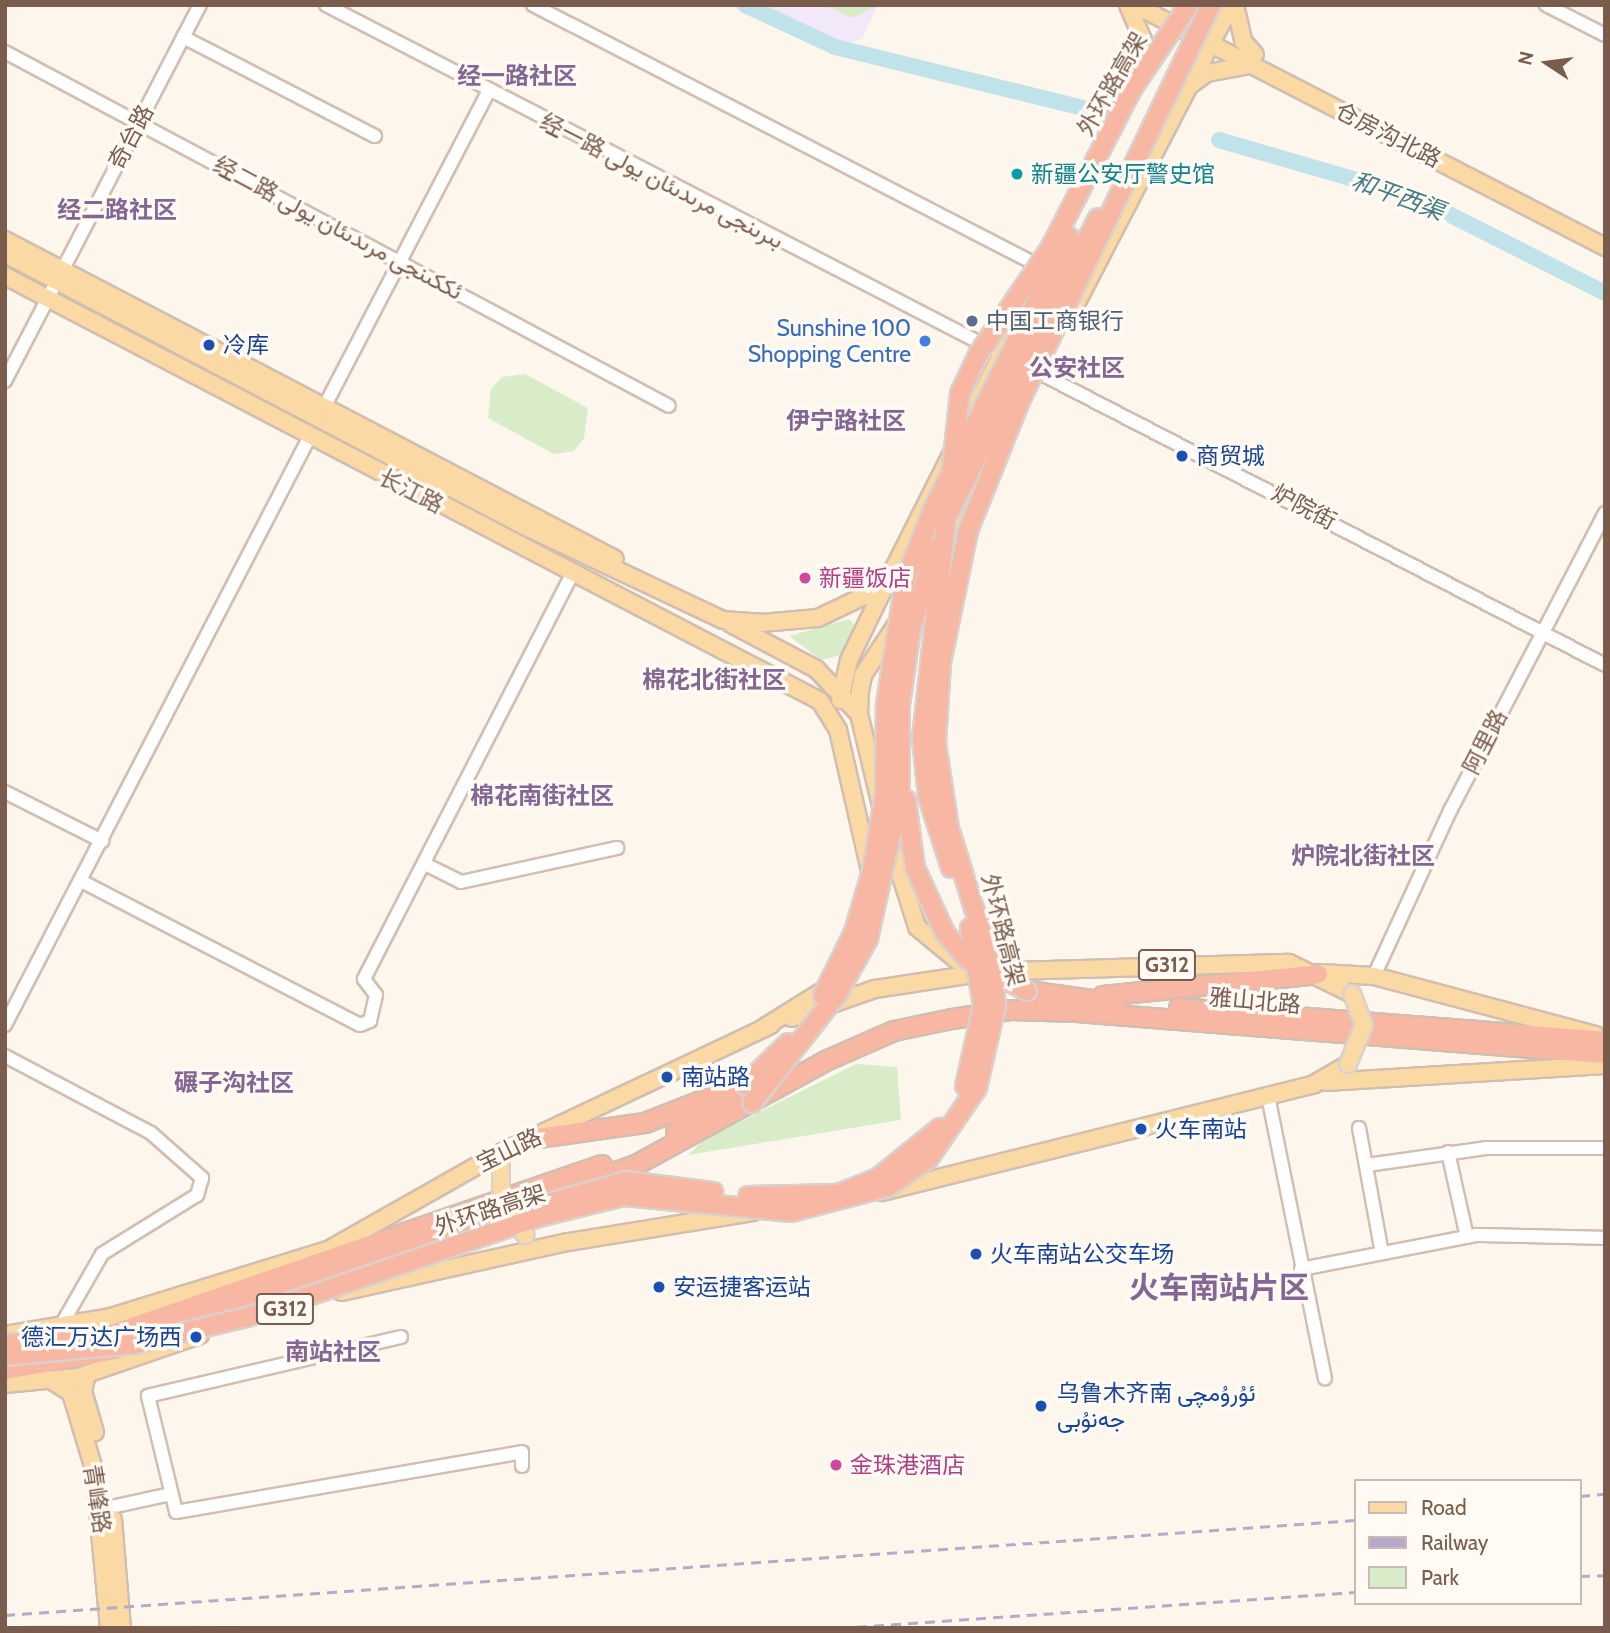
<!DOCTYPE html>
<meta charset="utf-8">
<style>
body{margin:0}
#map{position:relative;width:1610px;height:1633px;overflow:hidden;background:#fdf6ec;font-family:Cabin,Vazirmatn,"Noto Sans SC",sans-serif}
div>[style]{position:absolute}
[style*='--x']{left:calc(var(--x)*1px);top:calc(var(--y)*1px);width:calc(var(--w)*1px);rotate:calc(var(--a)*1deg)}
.industrial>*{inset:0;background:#efe9e4}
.education>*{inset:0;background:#f3e8fa}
.green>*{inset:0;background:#d8ecc9}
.river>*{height:16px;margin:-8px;padding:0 8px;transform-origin:8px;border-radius:8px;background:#bfe3e8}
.roads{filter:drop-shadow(2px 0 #d1beb0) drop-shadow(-2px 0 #d1beb0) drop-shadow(0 2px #d1beb0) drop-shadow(0 -2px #d1beb0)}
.minor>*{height:12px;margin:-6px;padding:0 6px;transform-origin:6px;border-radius:6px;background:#fff}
.major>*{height:16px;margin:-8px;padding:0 8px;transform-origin:8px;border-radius:8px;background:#fbd9a5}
.highway>*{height:18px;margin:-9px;padding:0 9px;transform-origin:9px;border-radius:9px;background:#f7b7a3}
.rail>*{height:2.5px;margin-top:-1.25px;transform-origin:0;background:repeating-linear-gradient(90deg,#b9a8c9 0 10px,transparent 0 17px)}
.bridges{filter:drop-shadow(2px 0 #dad1cd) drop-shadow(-2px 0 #dad1cd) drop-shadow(0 2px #dad1cd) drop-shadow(0 -2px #dad1cd)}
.major-bridge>*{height:16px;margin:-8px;padding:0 8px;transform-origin:8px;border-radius:8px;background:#fbd9a5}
.highway-bridge>*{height:18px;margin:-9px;padding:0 9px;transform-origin:9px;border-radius:9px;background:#f7b7a3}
.dots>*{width:19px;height:19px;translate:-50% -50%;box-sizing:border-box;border:4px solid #fffaf3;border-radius:50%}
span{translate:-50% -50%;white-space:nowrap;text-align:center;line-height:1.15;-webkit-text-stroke:7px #fffaf3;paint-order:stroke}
.shield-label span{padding:2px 5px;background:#fffaf3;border:2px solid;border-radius:5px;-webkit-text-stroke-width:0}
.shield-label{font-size:21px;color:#7a5c4d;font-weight:700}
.street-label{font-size:23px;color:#7a5c4d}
.culture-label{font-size:23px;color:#0d838f}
.left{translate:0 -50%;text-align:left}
.service-label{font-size:23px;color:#4e5e75}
.shop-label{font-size:23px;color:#366cbe}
.right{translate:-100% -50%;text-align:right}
.transit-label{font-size:23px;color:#164399}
.hotel-label{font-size:23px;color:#b23c85}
.neighbourhood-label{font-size:24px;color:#846695;font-weight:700}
.water-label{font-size:24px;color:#437c86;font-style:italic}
.district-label{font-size:30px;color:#846695;font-weight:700}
.frame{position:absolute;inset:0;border:7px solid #7a5c4d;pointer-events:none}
.legend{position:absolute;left:1354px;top:1479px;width:228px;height:126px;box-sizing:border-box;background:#fffaf3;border:2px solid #cabbb1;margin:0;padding:9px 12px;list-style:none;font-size:21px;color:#7a5c4d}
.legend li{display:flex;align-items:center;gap:14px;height:35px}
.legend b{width:35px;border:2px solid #cabbb1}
.north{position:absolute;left:1512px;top:28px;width:70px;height:70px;-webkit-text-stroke:5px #fffaf3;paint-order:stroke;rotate:283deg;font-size:19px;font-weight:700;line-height:28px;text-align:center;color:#7a5c4d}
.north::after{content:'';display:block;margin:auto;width:24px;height:32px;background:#7a5c4d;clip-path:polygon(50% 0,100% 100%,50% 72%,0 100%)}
</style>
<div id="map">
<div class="industrial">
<div style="clip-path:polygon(23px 1625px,524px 1627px,23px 1628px)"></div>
</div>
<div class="education">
<div style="clip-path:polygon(764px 5px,878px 5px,862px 38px,846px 45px)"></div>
</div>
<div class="green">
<div style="clip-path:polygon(823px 5px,878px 5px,853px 18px)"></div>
<div style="clip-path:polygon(525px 374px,588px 408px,584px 438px,574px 451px,554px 454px,488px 418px,491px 389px,502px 377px)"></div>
<div style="clip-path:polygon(849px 619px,856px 627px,841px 655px,821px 660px,789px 636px)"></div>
<div style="clip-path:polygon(856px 1064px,897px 1067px,901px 1120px,688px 1155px,705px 1139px)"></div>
</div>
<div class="river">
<div style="--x:745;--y:5;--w:99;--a:25"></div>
<div style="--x:835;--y:47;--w:277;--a:13.8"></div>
<div style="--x:1219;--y:140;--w:204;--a:16.2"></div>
<div style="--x:1415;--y:197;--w:213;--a:26.8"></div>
</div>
<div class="roads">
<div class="minor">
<div style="--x:326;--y:5;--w:750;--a:27.32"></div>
<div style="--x:533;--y:5;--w:576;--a:27.28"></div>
<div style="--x:1546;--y:5;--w:66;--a:27"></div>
<div style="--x:183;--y:37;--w:216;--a:27.3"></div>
<div style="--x:5;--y:52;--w:752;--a:28.06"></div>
<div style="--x:1030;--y:368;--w:647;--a:27.32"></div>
<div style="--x:5;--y:381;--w:424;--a:-62.6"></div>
<div style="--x:320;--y:415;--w:364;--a:-62.5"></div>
<div style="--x:5;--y:792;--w:109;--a:26.8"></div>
<div style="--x:425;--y:864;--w:40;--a:26.6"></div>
<div style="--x:461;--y:882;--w:160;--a:-12.3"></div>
<div style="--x:83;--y:882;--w:312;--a:27.3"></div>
<div style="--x:360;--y:1025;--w:11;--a:-22"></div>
<div style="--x:370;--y:1021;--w:27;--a:-77"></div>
<div style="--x:376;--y:995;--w:20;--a:-127"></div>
<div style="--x:364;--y:979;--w:458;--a:-62.8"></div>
<div style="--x:1374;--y:976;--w:182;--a:-65.3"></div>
<div style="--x:1450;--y:811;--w:336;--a:-62.5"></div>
<div style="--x:5;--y:1025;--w:661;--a:-62.62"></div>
<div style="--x:5;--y:1056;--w:165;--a:27.8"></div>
<div style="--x:151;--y:1133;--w:68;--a:41.4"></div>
<div style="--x:202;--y:1178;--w:18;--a:106"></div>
<div style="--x:197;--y:1195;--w:112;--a:148.2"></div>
<div style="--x:102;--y:1254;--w:86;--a:119.8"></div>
<div style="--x:1268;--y:1096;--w:288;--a:78.6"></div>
<div style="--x:1359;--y:1128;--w:127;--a:79.6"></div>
<div style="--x:1448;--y:1152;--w:87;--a:77.4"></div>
<div style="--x:1367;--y:1165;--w:120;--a:-8.1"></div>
<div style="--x:1486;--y:1148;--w:119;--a:0"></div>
<div style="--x:1301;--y:1269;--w:178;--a:-11"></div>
<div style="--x:1476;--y:1235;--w:129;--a:1.3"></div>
<div style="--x:401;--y:1337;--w:260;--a:166.9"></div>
<div style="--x:148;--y:1396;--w:119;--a:76.4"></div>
<div style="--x:176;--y:1512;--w:351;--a:-9.8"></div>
<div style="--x:522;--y:1452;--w:14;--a:90"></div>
<div style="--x:102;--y:1509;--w:71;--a:-12.3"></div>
</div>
<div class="major">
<div style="--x:1128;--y:5;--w:61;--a:66.8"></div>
<div style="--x:1135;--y:5;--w:529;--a:27.24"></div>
<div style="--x:1235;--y:5;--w:37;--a:77"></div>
<div style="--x:1243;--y:41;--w:18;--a:49"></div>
<div style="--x:1193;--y:83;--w:17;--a:-36"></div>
<div style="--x:1207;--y:73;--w:44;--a:-10.5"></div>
<div style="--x:5;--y:240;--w:688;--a:27.61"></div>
<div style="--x:5;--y:254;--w:584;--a:27.66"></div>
<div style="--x:522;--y:525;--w:222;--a:25.3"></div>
<div style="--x:723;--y:620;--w:39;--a:4"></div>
<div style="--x:762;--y:623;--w:56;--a:-5.1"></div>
<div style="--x:818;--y:618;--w:74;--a:-25.5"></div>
<div style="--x:885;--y:586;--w:299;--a:-63.3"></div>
<div style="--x:5;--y:276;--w:919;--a:27.54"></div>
<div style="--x:820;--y:701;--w:34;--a:58"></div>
<div style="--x:838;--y:730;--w:149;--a:77.2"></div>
<div style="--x:1078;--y:300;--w:332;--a:-62.6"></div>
<div style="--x:944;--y:554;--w:69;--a:-62.3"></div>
<div style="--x:731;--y:624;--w:96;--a:27.9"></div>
<div style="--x:816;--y:669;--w:62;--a:46.3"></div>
<div style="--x:840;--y:700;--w:41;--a:-77.3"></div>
<div style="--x:849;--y:660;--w:82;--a:-64.1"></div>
<div style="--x:881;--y:806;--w:95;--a:-103.4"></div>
<div style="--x:859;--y:714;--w:23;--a:-88"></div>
<div style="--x:860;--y:691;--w:16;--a:-79"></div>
<div style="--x:863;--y:675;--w:64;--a:-56.6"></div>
<div style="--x:889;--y:838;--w:93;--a:72.5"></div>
<div style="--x:917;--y:927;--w:53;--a:39.7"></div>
<div style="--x:958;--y:961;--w:57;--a:10.1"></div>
<div style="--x:1014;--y:971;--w:275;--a:-1.7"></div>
<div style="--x:1289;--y:963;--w:70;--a:26.2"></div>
<div style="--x:1321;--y:973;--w:53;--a:3.2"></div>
<div style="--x:1374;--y:976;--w:229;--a:14.9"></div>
<div style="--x:792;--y:1018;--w:88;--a:-19.3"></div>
<div style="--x:875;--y:989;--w:113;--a:-8.6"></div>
<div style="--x:763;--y:1028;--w:81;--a:-31.9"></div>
<div style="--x:1326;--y:1082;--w:280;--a:-3.5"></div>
<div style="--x:882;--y:1192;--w:445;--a:-14"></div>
<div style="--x:1314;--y:1084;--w:39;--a:-30"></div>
<div style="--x:342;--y:1292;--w:231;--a:-12.5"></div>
<div style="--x:568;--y:1242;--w:187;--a:-9.2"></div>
<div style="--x:5;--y:1335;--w:108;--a:-9.6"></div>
<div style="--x:111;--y:1317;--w:227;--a:-17.2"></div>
<div style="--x:328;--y:1250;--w:193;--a:-29.5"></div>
<div style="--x:496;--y:1155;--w:304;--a:-25.3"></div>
<div style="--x:87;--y:1374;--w:17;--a:103"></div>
<div style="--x:83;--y:1391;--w:43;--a:73.7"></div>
<div style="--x:54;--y:1382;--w:20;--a:33"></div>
<div style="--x:71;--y:1393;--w:79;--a:73.2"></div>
<div style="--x:94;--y:1469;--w:160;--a:84.6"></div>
<div style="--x:5;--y:1384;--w:73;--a:-5.5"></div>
<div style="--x:78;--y:1377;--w:129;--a:-19"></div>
<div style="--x:113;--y:1519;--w:109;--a:85.3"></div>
</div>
<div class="highway">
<div style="--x:1027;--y:991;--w:90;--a:7.7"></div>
<div style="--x:1103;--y:996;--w:216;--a:-5.8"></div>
<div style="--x:1179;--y:1008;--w:427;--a:4.4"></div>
<div style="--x:676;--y:1133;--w:84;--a:-34.8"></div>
<div style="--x:531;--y:1139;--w:115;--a:-8"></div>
<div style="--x:645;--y:1123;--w:74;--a:-21.4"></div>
<div style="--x:184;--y:1325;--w:477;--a:-19.5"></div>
<div style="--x:634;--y:1166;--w:221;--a:-28.7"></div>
<div style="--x:828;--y:1060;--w:72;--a:-23.7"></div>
<div style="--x:894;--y:1031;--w:59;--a:-11.7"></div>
<div style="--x:952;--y:1019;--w:60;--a:-8.7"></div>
<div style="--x:1011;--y:1010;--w:66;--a:1.7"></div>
<div style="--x:1077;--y:1012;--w:530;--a:4.55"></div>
<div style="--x:83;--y:1344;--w:549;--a:-19.03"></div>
<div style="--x:5;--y:1370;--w:112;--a:-10.3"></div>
</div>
</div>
<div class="rail">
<div style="--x:1580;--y:1496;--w:25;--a:-5"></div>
<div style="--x:1580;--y:1576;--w:25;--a:-2"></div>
<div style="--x:5;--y:1615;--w:1354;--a:-4.02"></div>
<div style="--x:840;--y:1628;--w:517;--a:-3.99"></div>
</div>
<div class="bridges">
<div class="major-bridge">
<div style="--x:1348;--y:1064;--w:42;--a:-67.7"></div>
<div style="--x:1364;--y:1025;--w:33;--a:-111"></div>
<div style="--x:501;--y:1164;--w:42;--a:90"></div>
<div style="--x:501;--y:1206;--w:38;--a:50"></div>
</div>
<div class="highway-bridge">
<div style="--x:950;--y:511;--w:328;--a:-63.2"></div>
<div style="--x:906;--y:800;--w:69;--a:82.5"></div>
<div style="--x:915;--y:868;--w:72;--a:65.2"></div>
<div style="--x:945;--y:933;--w:35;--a:49"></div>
<div style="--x:968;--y:959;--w:67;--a:28.5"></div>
<div style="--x:951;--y:868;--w:75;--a:-107.9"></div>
<div style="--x:928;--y:797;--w:59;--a:-95.8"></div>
<div style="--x:922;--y:738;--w:347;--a:-83.7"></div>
<div style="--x:960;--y:393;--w:44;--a:-64.6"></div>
<div style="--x:979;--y:353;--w:128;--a:-55.8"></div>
<div style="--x:1051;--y:247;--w:178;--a:-62.9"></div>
<div style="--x:1132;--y:89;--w:97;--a:-56"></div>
<div style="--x:823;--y:995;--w:70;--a:-63.8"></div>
<div style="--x:854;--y:932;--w:64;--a:-73.6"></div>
<div style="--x:872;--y:871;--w:79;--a:-80.5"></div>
<div style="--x:885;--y:793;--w:89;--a:-89.4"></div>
<div style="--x:886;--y:704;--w:124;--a:-81.2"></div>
<div style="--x:905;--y:581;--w:77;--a:-68.7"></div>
<div style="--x:933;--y:509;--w:304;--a:-63.4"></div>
<div style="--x:745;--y:1085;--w:60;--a:-44.3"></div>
<div style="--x:965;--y:1086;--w:82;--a:-77.3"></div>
<div style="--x:983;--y:1006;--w:79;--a:-99.5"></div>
<div style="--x:752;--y:1103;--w:136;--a:-51.9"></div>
<div style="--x:836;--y:996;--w:65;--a:-60.7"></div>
<div style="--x:868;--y:939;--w:148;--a:-77.6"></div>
<div style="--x:900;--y:794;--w:89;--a:-90"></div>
<div style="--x:900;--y:705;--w:77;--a:-81.8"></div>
<div style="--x:911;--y:629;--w:86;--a:-73"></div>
<div style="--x:748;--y:1196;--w:90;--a:-1.3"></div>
<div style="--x:838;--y:1194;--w:43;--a:-21.8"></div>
<div style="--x:878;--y:1178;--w:80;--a:-38.9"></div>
<div style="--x:553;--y:1202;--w:76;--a:-16"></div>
<div style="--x:626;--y:1181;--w:88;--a:7.2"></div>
<div style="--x:5;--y:1344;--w:61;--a:-4.7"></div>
<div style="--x:5;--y:1356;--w:131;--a:-5.3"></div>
<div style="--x:135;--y:1344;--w:115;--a:-13.6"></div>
<div style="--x:247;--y:1317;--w:309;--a:-18.9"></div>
<div style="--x:539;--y:1217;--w:88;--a:-13.9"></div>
<div style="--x:624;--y:1196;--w:168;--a:5.5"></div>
<div style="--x:791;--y:1212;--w:99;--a:-14.6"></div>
<div style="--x:887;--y:1187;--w:51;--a:-34.6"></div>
<div style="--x:929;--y:1158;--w:85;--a:-55.6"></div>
<div style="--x:977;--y:1088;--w:85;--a:-77.1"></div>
<div style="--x:996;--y:1005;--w:39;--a:-96"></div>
<div style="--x:992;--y:966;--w:145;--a:-107.3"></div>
<div style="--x:949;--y:828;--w:86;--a:-98.7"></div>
<div style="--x:936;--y:743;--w:80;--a:-86.4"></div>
<div style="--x:941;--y:663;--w:135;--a:-78.4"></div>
<div style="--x:968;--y:531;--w:140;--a:-68.2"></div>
<div style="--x:1020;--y:401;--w:440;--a:-64.3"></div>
</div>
</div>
<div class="dots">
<div style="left:1017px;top:174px;background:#0f9aa8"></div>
<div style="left:972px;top:321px;background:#5c6f8a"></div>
<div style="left:925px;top:341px;background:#3f7fe0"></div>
<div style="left:209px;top:345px;background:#1a4fb4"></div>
<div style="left:1182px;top:456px;background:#1a4fb4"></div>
<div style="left:805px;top:578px;background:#d1479c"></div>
<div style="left:667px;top:1077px;background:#1a4fb4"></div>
<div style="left:1141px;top:1129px;background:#1a4fb4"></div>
<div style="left:976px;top:1254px;background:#1a4fb4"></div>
<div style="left:659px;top:1287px;background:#1a4fb4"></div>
<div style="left:196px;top:1337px;background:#1a4fb4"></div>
<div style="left:1041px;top:1406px;background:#1a4fb4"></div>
<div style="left:836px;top:1465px;background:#d1479c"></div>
</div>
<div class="shield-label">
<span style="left:1167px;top:965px">G312</span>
<span style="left:285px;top:1309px">G312</span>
</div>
<div class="street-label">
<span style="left:1112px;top:84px;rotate:-60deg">外环路高架</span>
<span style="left:1388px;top:135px;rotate:27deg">仓房沟北路</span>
<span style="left:131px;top:137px;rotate:-62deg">奇台路</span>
<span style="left:662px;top:181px;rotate:27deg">经一路 بىرىنجى مرىدىئان يولى</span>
<span style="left:338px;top:228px;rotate:28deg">经二路 ئككىنجى مرىدىئان يولى</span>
<span style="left:411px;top:491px;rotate:27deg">长江路</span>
<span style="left:1304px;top:507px;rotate:28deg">炉院街</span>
<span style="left:1485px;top:742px;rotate:-63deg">阿里路</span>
<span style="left:1003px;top:930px;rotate:76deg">外环路高架</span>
<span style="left:1255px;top:1001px;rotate:5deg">雅山北路</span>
<span style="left:509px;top:1150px;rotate:-26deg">宝山路</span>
<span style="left:490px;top:1210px;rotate:-18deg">外环路高架</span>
<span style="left:97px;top:1499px;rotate:81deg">青峰路</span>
</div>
<div class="culture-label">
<span class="left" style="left:1031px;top:174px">新疆公安厅警史馆</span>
</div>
<div class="service-label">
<span class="left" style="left:986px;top:321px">中国工商银行</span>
</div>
<div class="shop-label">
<span class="right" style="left:911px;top:341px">Sunshine 100<br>Shopping Centre</span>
</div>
<div class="transit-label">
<span class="left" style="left:223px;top:345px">冷库</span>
<span class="left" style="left:1196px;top:456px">商贸城</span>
<span class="left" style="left:681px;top:1077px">南站路</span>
<span class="left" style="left:1155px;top:1129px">火车南站</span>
<span class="left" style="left:990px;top:1254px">火车南站公交车场</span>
<span class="left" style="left:673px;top:1287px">安运捷客运站</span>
<span class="right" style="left:182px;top:1337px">德汇万达广场西</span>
<span class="left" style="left:1057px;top:1406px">乌鲁木齐南 ئۇرۇمچى<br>جەنۇبى</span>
</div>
<div class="hotel-label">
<span class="left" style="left:819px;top:578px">新疆饭店</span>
<span class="left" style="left:850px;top:1465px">金珠港酒店</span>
</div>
<div class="neighbourhood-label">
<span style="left:517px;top:76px">经一路社区</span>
<span style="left:117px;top:210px">经二路社区</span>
<span style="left:1077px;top:368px">公安社区</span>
<span style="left:846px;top:421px">伊宁路社区</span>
<span style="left:714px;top:680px">棉花北街社区</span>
<span style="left:542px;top:796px">棉花南街社区</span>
<span style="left:1363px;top:856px">炉院北街社区</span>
<span style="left:234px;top:1083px">碾子沟社区</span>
<span style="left:333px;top:1352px">南站社区</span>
</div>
<div class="water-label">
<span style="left:1398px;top:196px;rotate:20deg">和平西渠</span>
</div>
<div class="district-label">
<span style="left:1219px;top:1288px">火车南站片区</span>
</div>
<div class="frame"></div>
<ul class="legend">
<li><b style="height:9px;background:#fbd9a5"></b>Road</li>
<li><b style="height:9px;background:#b9a8c9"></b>Railway</li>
<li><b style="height:19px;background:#d8ecc9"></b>Park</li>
</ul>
<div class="north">N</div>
</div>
